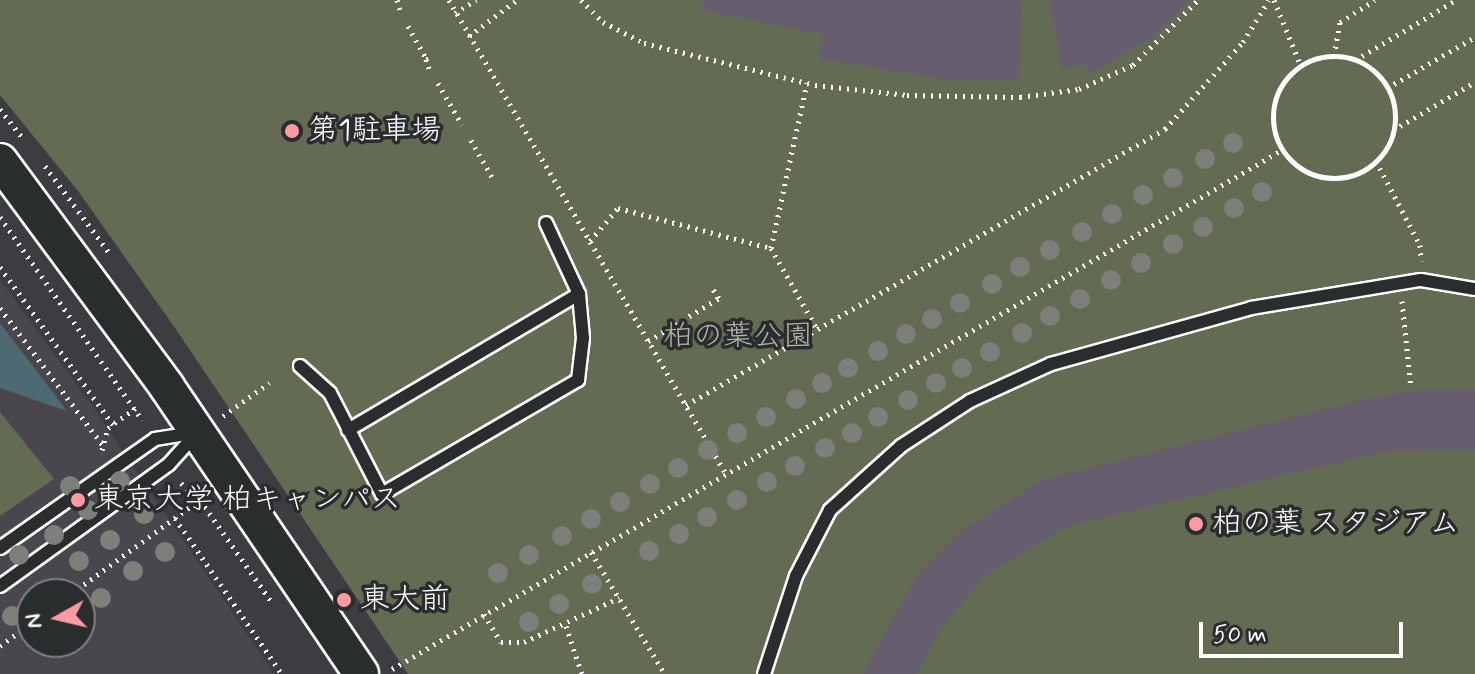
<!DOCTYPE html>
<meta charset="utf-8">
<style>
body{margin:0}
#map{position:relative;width:1475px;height:674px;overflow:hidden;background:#3c3c41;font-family:Mynerve,"Klee One",sans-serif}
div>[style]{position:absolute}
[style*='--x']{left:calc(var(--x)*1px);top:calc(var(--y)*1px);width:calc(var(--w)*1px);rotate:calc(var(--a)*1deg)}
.built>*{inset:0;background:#49464e}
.green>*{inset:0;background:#636b52}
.water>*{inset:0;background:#4d6a72}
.building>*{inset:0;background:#665e6e}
.path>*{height:5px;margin-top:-2.5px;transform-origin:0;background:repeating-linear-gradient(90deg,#fff 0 2px,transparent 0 8px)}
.path>.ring{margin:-2.5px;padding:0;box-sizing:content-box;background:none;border:5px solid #fff;border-radius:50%}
.roads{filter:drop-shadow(2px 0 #fff) drop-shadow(-2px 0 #fff) drop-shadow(0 2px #fff) drop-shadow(0 -2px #fff)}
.lane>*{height:12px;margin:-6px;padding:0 6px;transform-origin:6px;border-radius:6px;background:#2a2d2e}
.secondary>*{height:34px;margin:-17px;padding:0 17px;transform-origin:17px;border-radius:17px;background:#2a2d2e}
.trees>*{width:20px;height:20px;margin:-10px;border-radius:50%;background:#7c7f7a}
.dots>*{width:22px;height:22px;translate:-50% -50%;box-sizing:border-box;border:4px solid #2a2d2e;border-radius:50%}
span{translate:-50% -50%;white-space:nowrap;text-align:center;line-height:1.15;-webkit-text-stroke:7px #2a2d2e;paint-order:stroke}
.poi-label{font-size:30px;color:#fff}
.left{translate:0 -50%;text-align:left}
.park-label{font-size:30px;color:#b1b5a8}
.north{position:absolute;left:16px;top:578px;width:80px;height:80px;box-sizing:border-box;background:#2a2d2e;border:2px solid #7f8182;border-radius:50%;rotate:262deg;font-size:22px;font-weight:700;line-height:32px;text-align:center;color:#fff}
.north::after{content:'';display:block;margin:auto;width:28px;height:36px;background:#ff9aa2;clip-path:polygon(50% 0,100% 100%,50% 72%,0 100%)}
.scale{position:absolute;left:1199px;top:622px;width:204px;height:36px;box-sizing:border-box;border:4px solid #fff;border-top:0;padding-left:10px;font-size:24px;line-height:28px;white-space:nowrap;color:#fff;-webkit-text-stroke:6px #2a2d2e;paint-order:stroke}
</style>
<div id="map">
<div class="built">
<div style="clip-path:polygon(evenodd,0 280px,93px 407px,274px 674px,0 674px,0 280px,32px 594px,80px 594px,80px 642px,32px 642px,32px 594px)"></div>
</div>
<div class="green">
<div style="clip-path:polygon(0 0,1475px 0,1475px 674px,408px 674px,175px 328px,78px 191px,0 95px)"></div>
<div style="clip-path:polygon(0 412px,54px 479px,0 516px)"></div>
</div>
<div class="water">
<div style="clip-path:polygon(0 323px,67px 411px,0 388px)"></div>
</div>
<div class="building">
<div style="clip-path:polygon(703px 0,1021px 0,1019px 81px,941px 79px,819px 59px,823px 35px,702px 10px)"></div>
<div style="clip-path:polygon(1049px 0,1189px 0,1151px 38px,1090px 74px,1086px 64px,1062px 69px)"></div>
<div style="clip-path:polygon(1475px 389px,1475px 450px,1387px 451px,1068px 526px,984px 576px,940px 631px,916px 674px,863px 674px,917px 575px,960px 532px,1042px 480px,1372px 398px,1419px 390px)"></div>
</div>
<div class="path">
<div style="--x:397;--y:0;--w:10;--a:73"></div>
<div style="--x:449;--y:0;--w:549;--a:59.7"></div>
<div style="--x:581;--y:0;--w:31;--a:45"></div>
<div style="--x:603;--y:22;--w:46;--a:27.1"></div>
<div style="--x:644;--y:43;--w:176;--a:13.8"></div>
<div style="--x:815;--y:85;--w:93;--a:6.2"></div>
<div style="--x:907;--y:95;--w:113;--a:1"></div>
<div style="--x:1020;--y:97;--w:60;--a:-7.7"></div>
<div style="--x:1079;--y:89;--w:59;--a:-24"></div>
<div style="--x:1133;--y:65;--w:92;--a:-45"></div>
<div style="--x:1274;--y:0;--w:71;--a:67.8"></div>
<div style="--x:455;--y:13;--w:25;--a:-32"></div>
<div style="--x:408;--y:26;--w:38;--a:61"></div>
<div style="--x:426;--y:59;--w:5;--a:0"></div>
<div style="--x:469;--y:36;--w:60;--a:-36.9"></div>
<div style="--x:1334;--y:56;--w:35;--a:-80"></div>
<div style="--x:1340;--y:22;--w:41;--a:-32.2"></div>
<div class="ring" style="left:1273px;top:56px;width:117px;height:117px"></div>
<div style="--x:426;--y:59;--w:10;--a:73"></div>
<div style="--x:1355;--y:60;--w:117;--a:-30.7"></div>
<div style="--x:438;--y:83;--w:48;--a:60.3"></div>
<div style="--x:1387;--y:88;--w:102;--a:-30.1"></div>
<div style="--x:0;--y:109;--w:39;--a:52"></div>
<div style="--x:1393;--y:130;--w:95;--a:-30.3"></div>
<div style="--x:471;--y:140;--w:47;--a:60.7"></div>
<div style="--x:1376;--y:161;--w:95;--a:62.4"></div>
<div style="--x:1420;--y:245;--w:16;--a:86"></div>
<div style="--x:45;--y:166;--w:106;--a:53.5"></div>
<div style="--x:0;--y:217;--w:248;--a:55"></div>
<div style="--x:590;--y:241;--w:43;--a:-49.7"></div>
<div style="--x:618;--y:208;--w:158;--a:14.7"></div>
<div style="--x:771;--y:248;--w:169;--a:-77.7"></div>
<div style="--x:771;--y:248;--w:93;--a:60.4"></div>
<div style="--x:0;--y:267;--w:194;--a:54.4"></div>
<div style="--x:1402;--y:301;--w:87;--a:84.1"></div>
<div style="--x:0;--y:308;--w:174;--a:53.2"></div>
<div style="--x:648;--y:341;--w:83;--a:-31.2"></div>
<div style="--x:719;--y:298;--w:11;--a:-124"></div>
<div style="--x:686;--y:405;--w:553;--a:-29.95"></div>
<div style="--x:1165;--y:129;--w:117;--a:-48.1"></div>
<div style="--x:1243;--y:42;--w:49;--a:-58.2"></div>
<div style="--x:223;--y:416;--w:57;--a:-35.7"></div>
<div style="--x:102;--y:450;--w:23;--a:-75"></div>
<div style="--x:108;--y:428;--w:34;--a:-36"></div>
<div style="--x:181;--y:483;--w:25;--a:42"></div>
<div style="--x:200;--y:500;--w:123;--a:54.9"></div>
<div style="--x:175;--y:518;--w:189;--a:55.6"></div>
<div style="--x:591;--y:552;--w:143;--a:58.8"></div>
<div style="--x:71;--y:594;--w:161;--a:-36.2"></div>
<div style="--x:484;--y:614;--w:33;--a:59"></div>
<div style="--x:501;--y:642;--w:23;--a:0"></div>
<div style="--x:524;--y:642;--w:105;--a:-24.9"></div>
<div style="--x:566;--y:626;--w:51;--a:71.6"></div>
<div style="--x:0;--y:646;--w:39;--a:-36"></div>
<div style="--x:392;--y:669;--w:1030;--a:-30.25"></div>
</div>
<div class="roads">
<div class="lane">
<div style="--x:300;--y:366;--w:40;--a:42"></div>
<div style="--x:330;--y:393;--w:114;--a:62.8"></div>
<div style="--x:382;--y:494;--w:227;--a:-30.2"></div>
<div style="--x:578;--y:380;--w:42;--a:-83.2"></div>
<div style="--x:583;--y:338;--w:44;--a:-95.2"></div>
<div style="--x:579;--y:294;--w:78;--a:-114.9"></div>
<div style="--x:348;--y:430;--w:268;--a:-30.5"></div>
<div style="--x:0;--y:548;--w:189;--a:-35.1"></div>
<div style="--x:155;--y:439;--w:39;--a:-9"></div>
<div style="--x:0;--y:586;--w:208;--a:-35.8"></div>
<div style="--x:169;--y:464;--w:39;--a:-48"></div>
<div style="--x:764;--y:674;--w:103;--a:-71.9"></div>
<div style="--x:796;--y:576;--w:74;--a:-62.7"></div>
<div style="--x:830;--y:510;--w:96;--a:-42"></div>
<div style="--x:901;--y:446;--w:82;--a:-33.1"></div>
<div style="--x:970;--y:401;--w:89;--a:-24.6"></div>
<div style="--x:1051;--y:364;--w:208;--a:-15.6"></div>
<div style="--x:1251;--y:308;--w:172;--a:-9.4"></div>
<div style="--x:1421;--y:280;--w:55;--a:9.5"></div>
</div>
<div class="secondary">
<div style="--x:0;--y:161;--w:281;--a:53.5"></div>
<div style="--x:167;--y:387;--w:346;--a:55.9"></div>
</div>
</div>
<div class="trees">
<div style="left:1233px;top:143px"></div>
<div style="left:1205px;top:159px"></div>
<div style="left:1173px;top:178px"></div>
<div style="left:1262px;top:192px"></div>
<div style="left:1143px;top:195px"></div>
<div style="left:1234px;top:208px"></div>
<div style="left:1112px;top:214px"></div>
<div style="left:1203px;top:227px"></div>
<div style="left:1082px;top:232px"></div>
<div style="left:1173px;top:244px"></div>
<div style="left:1050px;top:250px"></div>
<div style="left:1141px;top:263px"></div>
<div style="left:1020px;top:267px"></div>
<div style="left:1111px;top:280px"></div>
<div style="left:992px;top:284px"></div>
<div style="left:1080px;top:299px"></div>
<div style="left:960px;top:303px"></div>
<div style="left:1050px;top:316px"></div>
<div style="left:932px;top:319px"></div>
<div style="left:1022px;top:333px"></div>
<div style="left:906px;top:334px"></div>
<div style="left:878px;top:351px"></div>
<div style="left:990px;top:352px"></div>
<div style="left:848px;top:368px"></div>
<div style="left:962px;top:368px"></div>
<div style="left:822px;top:383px"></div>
<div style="left:936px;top:383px"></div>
<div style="left:796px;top:399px"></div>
<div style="left:908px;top:400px"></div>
<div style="left:766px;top:417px"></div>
<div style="left:878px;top:417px"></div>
<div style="left:737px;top:433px"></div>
<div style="left:852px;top:433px"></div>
<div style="left:825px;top:448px"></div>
<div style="left:708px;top:450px"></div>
<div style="left:795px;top:466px"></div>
<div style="left:678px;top:468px"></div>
<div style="left:120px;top:481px"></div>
<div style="left:767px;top:482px"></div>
<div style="left:650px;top:484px"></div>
<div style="left:70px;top:486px"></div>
<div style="left:737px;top:500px"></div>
<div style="left:620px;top:502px"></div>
<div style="left:88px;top:510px"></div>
<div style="left:144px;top:514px"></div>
<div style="left:707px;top:517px"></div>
<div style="left:591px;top:519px"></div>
<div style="left:679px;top:534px"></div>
<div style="left:54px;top:535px"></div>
<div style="left:562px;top:536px"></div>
<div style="left:110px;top:540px"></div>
<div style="left:649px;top:551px"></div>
<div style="left:165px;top:552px"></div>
<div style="left:19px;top:555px"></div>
<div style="left:529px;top:555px"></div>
<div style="left:79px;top:561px"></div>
<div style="left:133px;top:571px"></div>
<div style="left:498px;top:573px"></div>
<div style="left:592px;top:584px"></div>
<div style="left:101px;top:598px"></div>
<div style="left:559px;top:604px"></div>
<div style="left:12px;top:616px"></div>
<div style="left:529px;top:622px"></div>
</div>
<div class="dots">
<div style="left:292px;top:131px;background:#ff9aa2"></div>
<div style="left:78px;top:500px;background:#ff9aa2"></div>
<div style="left:1196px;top:524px;background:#ff9aa2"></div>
<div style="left:344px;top:600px;background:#ff9aa2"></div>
</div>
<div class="poi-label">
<span class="left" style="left:308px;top:131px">第1駐車場</span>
<span class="left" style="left:94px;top:500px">東京大学 柏キャンパス</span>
<span class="left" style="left:1212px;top:524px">柏の葉 スタジアム</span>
<span class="left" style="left:360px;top:600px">東大前</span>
</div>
<div class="park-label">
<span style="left:738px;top:337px">柏の葉公園</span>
</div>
<div class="north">N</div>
<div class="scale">50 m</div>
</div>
